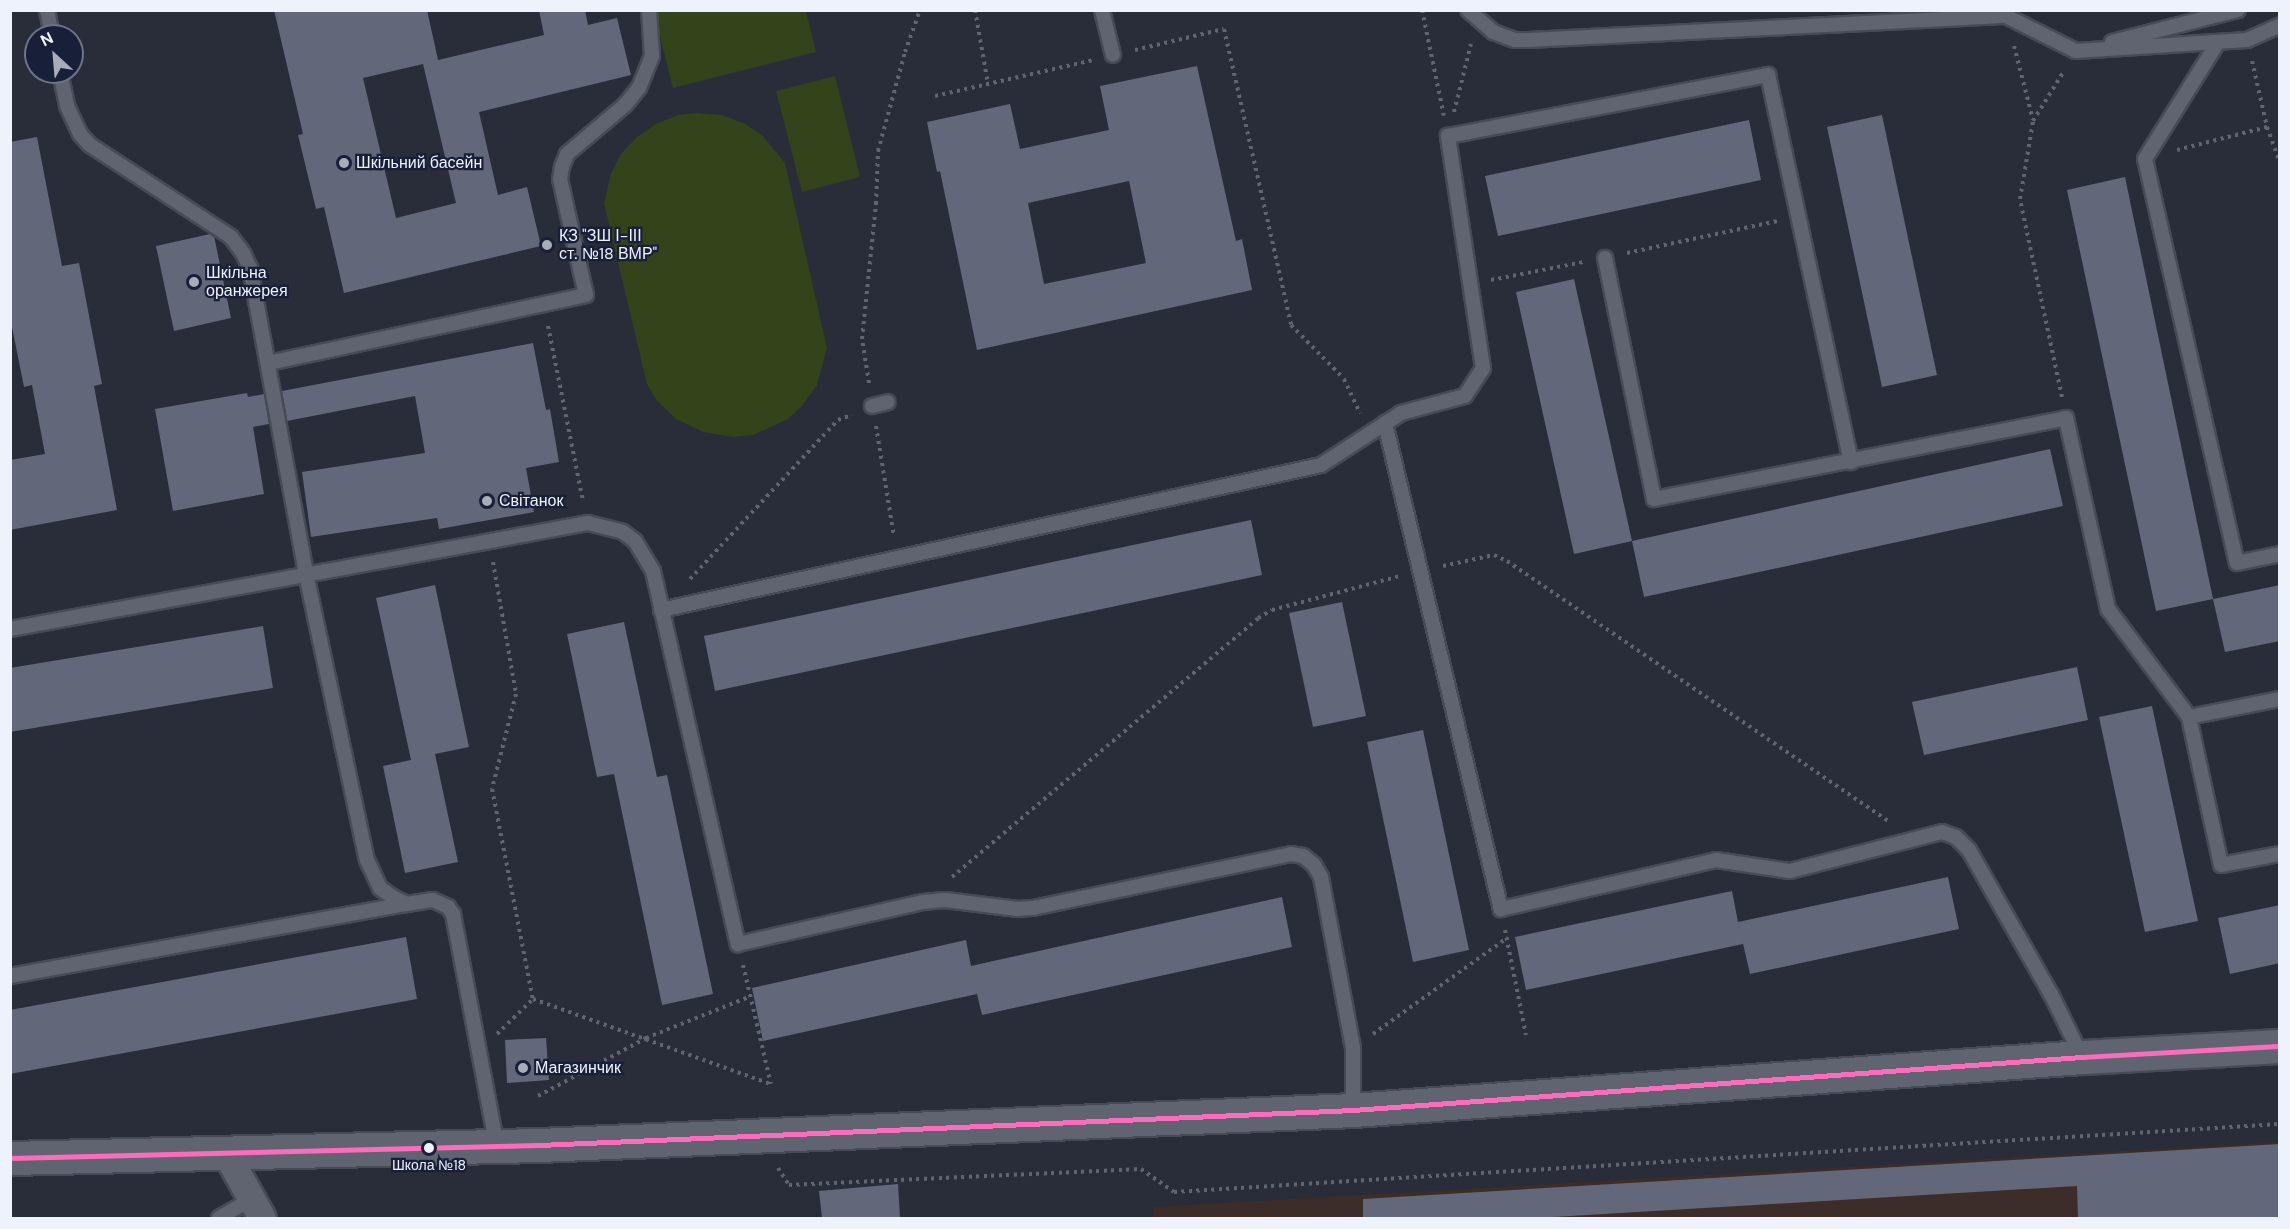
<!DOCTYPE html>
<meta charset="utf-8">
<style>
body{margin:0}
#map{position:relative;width:2290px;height:1229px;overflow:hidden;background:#292d3a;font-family:"DM Sans",sans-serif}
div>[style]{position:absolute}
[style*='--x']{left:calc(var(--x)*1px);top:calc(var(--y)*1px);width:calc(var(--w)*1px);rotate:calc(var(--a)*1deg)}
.industrial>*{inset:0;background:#3c2d29}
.green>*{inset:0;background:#33431a}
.building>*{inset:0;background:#626779}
.path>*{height:4px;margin-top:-2px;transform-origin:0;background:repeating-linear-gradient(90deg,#616570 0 3px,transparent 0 7.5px)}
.roads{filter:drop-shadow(2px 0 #474b55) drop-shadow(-2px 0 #474b55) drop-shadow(0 2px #474b55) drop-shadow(0 -2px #474b55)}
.service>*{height:14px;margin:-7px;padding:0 7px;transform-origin:7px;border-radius:7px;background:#606470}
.minor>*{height:27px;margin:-13.5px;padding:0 13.5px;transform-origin:13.5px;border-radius:13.5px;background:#606470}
.tertiary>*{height:33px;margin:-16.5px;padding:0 16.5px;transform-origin:16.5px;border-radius:16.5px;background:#606470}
.bus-1>*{height:4.5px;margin:-2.25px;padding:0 2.25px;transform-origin:2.25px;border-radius:2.25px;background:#fb6dba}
.dots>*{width:16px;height:16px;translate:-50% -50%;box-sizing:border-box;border:3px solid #181f38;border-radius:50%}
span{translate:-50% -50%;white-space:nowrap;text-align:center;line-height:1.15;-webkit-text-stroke:4.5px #181f38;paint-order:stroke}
.bus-label{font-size:14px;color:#eef2fc}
.poi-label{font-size:16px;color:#eef2fc}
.left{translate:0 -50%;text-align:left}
.frame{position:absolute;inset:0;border:12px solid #eef2fc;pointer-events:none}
.north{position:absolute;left:24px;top:24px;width:60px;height:60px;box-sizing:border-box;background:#181f38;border:2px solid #6e7386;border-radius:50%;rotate:334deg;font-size:16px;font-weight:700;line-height:24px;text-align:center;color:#eef2fc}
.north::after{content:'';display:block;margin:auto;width:21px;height:27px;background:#a9adb8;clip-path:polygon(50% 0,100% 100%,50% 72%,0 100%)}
</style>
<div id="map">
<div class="industrial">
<div style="clip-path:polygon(2279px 1142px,2279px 1218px,1154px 1218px,1153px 1207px)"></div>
</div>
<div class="green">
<div style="clip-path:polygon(665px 10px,806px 11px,816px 52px,673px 88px,654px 13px)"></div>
<div style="clip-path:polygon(835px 76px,860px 177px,802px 192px,776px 91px)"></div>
<div style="clip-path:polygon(696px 113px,722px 115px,745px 124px,762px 135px,785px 163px,827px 348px,817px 385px,802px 406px,788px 419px,753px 435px,733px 437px,703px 432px,676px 419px,656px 400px,647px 384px,604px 203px,611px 173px,621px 154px,637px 137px,656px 124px,678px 115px)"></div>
</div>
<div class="building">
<div style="clip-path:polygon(evenodd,274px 10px,427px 10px,438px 60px,544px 35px,539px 10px,585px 10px,588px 25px,617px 18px,631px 75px,479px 112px,498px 195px,527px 187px,541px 246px,344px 293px,324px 207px,316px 209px,298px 135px,303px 134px,274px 10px,423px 64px,456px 203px,396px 218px,363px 78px,423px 64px)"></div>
<div style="clip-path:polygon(evenodd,1197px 66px,1236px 241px,1242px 239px,1252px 290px,977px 350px,940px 171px,937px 172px,927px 122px,1010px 104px,1020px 149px,1109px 130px,1100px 86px,1197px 66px,1129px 181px,1146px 263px,1044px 284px,1028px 203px,1129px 181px)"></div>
<div style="clip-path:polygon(1882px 115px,1937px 375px,1882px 387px,1827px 127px)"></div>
<div style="clip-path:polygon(1749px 120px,1761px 180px,1498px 236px,1485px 176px)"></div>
<div style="clip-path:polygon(37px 137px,62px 266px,79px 263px,102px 384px,94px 386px,117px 510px,10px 530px,10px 460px,45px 454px,32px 385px,24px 387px,10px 317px,10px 142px)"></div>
<div style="clip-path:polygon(2125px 177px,2213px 599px,2156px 611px,2067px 190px)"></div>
<div style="clip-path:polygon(210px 234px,214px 236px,231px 318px,174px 331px,156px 246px)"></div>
<div style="clip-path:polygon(1574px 279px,1632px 541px,1574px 554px,1516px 292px)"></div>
<div style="clip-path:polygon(533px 343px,546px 410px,550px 409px,559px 462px,526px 468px,534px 512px,439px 529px,437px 518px,311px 537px,302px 472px,425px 453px,415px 396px,287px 421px,282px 391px)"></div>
<div style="clip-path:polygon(247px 393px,248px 397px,264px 394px,269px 424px,253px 427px,264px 494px,173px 511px,155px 409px)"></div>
<div style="clip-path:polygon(2050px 449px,2063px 506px,1644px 597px,1632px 541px)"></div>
<div style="clip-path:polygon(1251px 520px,1262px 575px,715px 691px,704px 636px)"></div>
<div style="clip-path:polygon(435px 585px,469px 747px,435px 754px,458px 862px,405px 873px,383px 766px,411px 760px,376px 598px)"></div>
<div style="clip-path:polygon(2280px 585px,2280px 641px,2225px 652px,2213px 599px)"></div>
<div style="clip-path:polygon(1342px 602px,1366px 716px,1313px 727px,1289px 613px)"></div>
<div style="clip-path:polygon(624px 622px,657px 777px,667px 775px,713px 994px,662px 1005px,614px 774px,597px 777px,567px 634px)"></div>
<div style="clip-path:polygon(263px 626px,273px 688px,10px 732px,10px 668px)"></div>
<div style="clip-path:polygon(2077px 667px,2088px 720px,1924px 755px,1912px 702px)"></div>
<div style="clip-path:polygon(2152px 706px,2198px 921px,2145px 932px,2099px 717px)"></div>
<div style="clip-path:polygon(1423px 730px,1469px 950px,1413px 962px,1367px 742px)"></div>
<div style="clip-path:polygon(1948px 877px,1959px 929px,1750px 974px,1741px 935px,1743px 944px,1526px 990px,1515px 937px,1732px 891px,1738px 922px)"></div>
<div style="clip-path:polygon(1282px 897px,1292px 947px,982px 1015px,977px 994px,763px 1041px,752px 988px,966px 940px,971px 966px)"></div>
<div style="clip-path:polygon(2280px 905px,2280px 963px,2230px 974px,2218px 918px)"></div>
<div style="clip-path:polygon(406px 937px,417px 999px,10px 1074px,10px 1010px)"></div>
<div style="clip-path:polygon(546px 1038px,549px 1080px,507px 1083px,505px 1040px)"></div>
<div style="clip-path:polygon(2280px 1144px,2280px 1218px,2078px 1218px,2077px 1186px,1537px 1218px,1363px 1218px,1363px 1199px)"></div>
<div style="clip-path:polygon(898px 1184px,900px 1218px,822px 1218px,819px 1191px)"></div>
</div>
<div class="path">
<div style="--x:975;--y:10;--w:75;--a:80"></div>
<div style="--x:1422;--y:10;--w:108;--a:78.3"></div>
<div style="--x:2014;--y:46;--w:76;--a:75.6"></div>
<div style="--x:1135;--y:50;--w:91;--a:-13.3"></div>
<div style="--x:1224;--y:29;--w:303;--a:77.2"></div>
<div style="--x:1291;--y:325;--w:76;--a:45.5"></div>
<div style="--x:1344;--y:379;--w:38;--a:65"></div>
<div style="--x:2252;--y:61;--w:68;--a:77.2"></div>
<div style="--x:935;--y:96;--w:162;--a:-12.8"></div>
<div style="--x:1454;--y:112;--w:70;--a:-76"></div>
<div style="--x:2177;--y:150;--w:93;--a:-14.3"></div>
<div style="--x:2267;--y:127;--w:37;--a:70"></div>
<div style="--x:1627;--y:253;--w:154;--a:-12"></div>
<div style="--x:1491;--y:280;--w:95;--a:-11"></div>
<div style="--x:548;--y:326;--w:178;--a:78.7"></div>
<div style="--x:869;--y:383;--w:45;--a:-99"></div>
<div style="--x:862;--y:339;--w:136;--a:-84.1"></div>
<div style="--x:876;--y:204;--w:53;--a:-87.8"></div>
<div style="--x:878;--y:151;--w:103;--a:-74.7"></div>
<div style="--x:905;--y:52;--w:45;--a:-70.3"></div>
<div style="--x:2062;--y:397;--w:202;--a:-102"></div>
<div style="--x:2020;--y:199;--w:79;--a:-80.5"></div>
<div style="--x:2033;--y:121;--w:59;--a:-58.2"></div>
<div style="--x:876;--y:426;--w:112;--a:80.8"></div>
<div style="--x:493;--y:562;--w:134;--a:80.1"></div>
<div style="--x:516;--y:694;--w:98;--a:104.2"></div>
<div style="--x:492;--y:789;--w:214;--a:79"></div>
<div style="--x:533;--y:999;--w:253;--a:19.7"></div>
<div style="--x:1443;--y:566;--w:52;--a:-12.2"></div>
<div style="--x:1494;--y:555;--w:14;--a:25"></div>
<div style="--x:1507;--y:561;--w:463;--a:34.3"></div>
<div style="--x:690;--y:579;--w:217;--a:-47.1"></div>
<div style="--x:838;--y:420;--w:15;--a:-20"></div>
<div style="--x:952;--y:877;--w:401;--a:-40.2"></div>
<div style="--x:1258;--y:618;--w:16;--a:-30"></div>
<div style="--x:1272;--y:610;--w:132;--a:-14.9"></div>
<div style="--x:1505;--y:930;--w:107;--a:78.7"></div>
<div style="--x:743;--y:965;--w:122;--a:76.8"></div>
<div style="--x:497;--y:1034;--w:50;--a:-44.2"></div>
<div style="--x:1373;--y:1034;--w:165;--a:-35.6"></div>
<div style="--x:538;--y:1096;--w:123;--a:-28.2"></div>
<div style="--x:646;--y:1038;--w:111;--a:-21.7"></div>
<div style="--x:778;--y:1168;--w:20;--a:57"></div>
<div style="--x:789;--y:1185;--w:352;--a:-2.6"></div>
<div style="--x:1141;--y:1169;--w:40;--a:34.9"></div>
<div style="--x:1174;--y:1192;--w:1108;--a:-3.52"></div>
</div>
<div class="roads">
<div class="service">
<div style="--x:47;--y:10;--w:26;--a:79"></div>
<div style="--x:1102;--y:10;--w:46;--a:76.3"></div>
<div style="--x:1468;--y:10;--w:33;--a:41"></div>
<div style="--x:1493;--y:32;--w:23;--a:20"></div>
<div style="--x:1515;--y:40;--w:14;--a:0"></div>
<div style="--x:1529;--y:40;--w:478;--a:-2.9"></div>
<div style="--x:2006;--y:16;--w:78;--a:26.6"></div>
<div style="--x:2076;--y:51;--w:171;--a:-3.7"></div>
<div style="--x:2247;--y:40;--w:36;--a:-24"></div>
<div style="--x:2112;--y:42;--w:130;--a:-14.3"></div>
<div style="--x:2218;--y:42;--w:138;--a:122"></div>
<div style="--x:2145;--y:159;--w:414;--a:77.2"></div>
<div style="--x:2237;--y:563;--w:44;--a:-11.8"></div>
<div style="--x:60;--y:72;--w:35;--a:78"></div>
<div style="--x:67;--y:106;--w:31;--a:65"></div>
<div style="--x:80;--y:134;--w:15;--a:48"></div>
<div style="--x:90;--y:145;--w:168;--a:33.1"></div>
<div style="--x:231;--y:237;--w:20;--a:53"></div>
<div style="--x:243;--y:253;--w:17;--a:65"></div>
<div style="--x:250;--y:268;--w:311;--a:79.6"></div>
<div style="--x:306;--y:574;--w:292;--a:78"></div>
<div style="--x:367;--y:860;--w:31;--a:65"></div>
<div style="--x:380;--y:888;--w:14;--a:36"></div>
<div style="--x:391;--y:896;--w:18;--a:27"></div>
<div style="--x:407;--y:904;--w:26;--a:-9"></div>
<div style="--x:433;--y:900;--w:17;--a:25"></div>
<div style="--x:448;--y:907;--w:9;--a:54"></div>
<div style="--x:453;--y:914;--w:236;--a:79.3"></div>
<div style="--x:1605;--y:258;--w:246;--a:78.5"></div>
<div style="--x:1654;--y:499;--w:420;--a:-11.1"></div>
<div style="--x:2066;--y:418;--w:196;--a:77.6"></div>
<div style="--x:2108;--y:609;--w:135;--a:53.1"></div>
<div style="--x:2189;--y:717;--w:151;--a:77.8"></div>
<div style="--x:2221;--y:865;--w:60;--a:-10.6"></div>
<div style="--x:269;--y:363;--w:324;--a:-12.1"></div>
<div style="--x:586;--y:295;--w:119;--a:-102.6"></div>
<div style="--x:560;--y:179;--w:12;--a:-81"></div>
<div style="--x:562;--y:167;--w:14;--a:-69"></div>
<div style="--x:567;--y:154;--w:76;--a:-40.2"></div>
<div style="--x:625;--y:105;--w:22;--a:-51"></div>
<div style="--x:639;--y:88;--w:35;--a:-68"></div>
<div style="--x:652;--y:56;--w:46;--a:-93.7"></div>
<div style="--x:872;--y:406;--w:16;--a:-14"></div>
<div style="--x:1385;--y:423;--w:500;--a:76.6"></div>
<div style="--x:1501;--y:909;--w:221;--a:-12.8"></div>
<div style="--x:1716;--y:860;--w:75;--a:8.5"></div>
<div style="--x:1790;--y:871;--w:157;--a:-14.4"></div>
<div style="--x:1942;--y:832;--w:15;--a:20"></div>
<div style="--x:1956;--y:837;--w:18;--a:45"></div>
<div style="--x:1969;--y:850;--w:168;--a:60.4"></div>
<div style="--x:2052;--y:996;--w:68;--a:63.8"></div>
<div style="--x:661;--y:610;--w:676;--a:-12.39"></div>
<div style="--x:1321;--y:465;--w:95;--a:-33"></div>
<div style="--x:1401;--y:413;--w:66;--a:-14.9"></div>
<div style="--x:1465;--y:396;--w:33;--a:-57"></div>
<div style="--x:1483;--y:368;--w:235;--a:-98.6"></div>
<div style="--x:1448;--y:136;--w:326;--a:-10.8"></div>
<div style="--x:1768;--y:75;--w:396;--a:77.9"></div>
<div style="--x:10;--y:629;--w:588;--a:-10.39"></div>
<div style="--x:588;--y:523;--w:36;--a:14"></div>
<div style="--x:623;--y:532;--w:15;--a:37"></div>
<div style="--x:635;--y:541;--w:35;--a:59"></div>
<div style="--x:653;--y:571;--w:383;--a:77.2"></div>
<div style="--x:738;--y:944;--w:190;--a:-12.8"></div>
<div style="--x:923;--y:902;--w:22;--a:-5"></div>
<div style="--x:945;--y:900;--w:73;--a:7.1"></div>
<div style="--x:1017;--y:909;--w:16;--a:-4"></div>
<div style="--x:1033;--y:908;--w:264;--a:-11.8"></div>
<div style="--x:1291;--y:854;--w:12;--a:9"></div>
<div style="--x:1303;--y:856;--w:14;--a:39"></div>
<div style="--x:1314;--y:865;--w:14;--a:60"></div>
<div style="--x:1321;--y:877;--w:174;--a:79.4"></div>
<div style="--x:1353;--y:1048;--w:62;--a:90"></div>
<div style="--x:2189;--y:717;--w:93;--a:-11.2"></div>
<div style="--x:10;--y:976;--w:403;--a:-10.3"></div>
<div style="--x:219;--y:1218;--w:36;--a:-30"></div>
</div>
<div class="minor">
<div style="--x:226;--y:1153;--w:74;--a:61"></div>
</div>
<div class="tertiary">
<div style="--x:10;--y:1158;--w:529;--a:-1.41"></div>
<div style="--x:539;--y:1145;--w:815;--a:-2.46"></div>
<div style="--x:1353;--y:1110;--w:731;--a:-4.16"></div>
<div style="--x:2082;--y:1057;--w:198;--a:-3.2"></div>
</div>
</div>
<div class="bus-1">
<div style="--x:10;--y:1158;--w:529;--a:-1.41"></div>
<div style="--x:539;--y:1145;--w:815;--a:-2.46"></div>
<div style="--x:1353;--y:1110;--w:731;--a:-4.16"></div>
<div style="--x:2082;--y:1057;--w:198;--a:-3.2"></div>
</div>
<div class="dots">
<div style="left:344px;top:163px;background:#a9adb8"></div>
<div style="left:547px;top:245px;background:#a9adb8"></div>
<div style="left:194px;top:282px;background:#a9adb8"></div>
<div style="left:487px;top:501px;background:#a9adb8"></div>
<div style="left:523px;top:1068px;background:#a9adb8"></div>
<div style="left:429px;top:1148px;background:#eef2fc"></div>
</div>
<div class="bus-label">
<span style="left:429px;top:1165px">Школа №18</span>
</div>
<div class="poi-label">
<span class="left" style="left:356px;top:163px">Шкільний басейн</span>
<span class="left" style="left:559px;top:245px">КЗ "ЗШ І-ІІІ<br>ст. №18 ВМР"</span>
<span class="left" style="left:206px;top:282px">Шкільна<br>оранжерея</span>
<span class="left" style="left:499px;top:501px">Світанок</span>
<span class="left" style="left:535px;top:1068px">Магазинчик</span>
</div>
<div class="frame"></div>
<div class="north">N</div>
</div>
